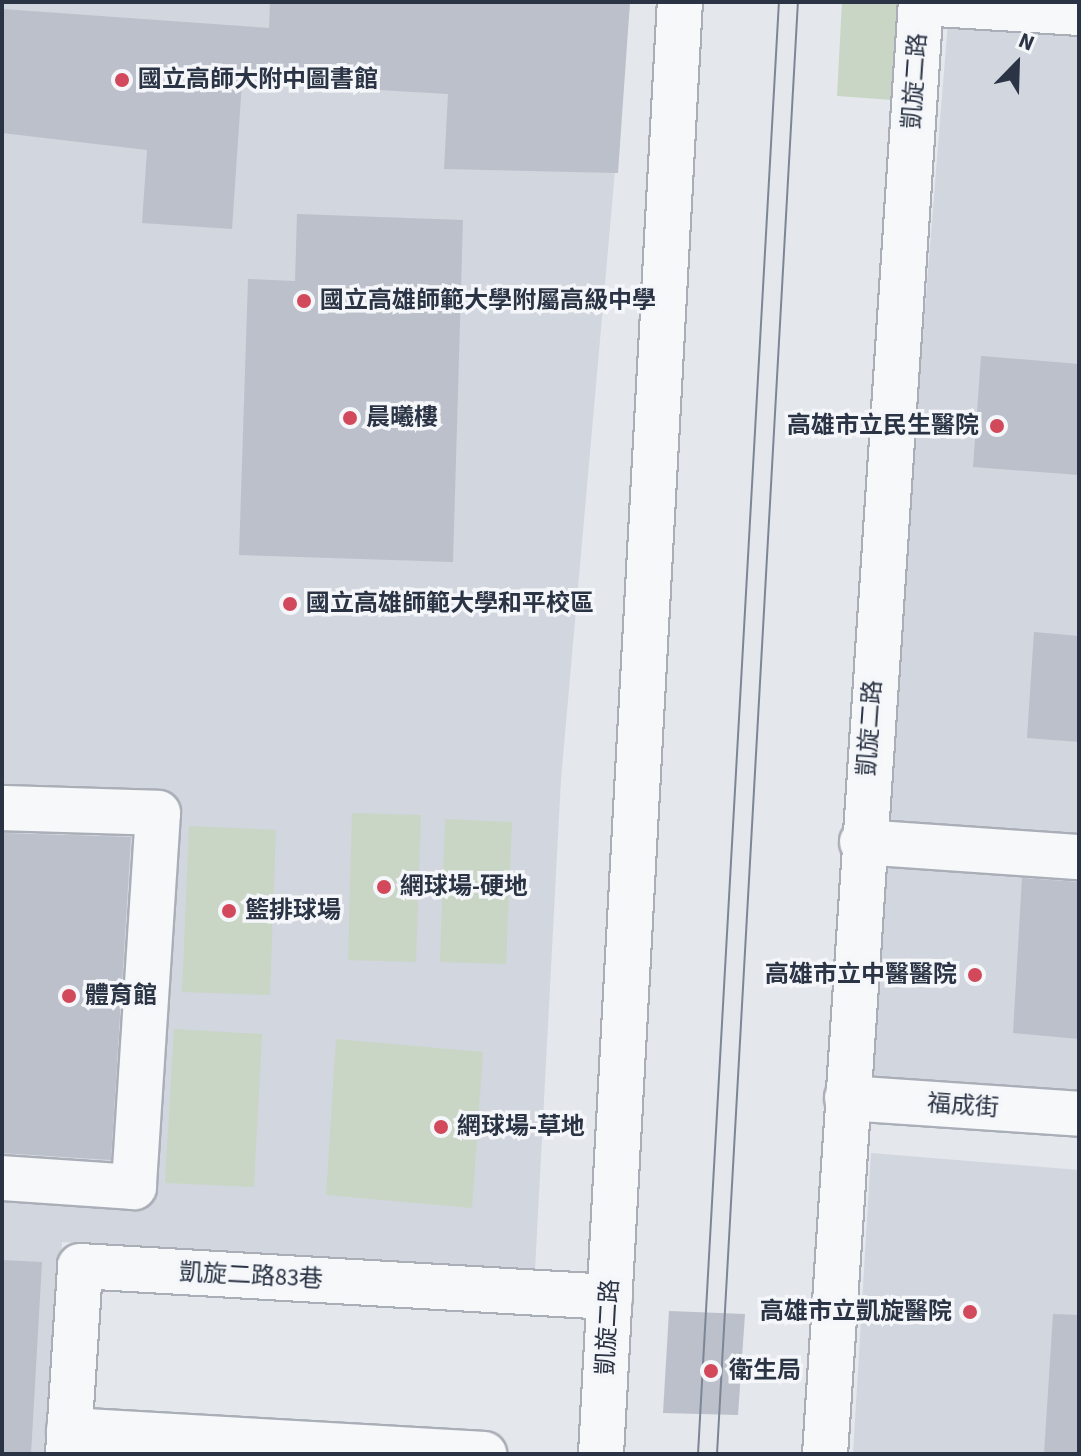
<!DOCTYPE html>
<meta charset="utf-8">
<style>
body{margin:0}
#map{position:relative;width:1081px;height:1456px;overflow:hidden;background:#e4e7ec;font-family:"Source Sans 3","Noto Sans TC",sans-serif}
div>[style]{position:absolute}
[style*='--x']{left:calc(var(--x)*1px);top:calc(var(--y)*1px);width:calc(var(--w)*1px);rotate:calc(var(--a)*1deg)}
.built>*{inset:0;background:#d2d6de}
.green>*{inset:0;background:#c9d6c5}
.building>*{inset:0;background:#bbc0ca}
.roads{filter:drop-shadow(2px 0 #a9aeb7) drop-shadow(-2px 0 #a9aeb7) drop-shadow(0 2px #a9aeb7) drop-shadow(0 -2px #a9aeb7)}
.minor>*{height:44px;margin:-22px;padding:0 22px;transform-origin:22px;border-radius:22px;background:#f7f8fa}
.tram>*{height:2px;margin:-1px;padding:0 1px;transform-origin:1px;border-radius:1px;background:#7d8696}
.dots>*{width:22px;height:22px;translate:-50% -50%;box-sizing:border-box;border:4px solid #f4f6f9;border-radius:50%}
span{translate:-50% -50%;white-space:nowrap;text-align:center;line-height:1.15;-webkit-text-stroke:7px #f4f6f9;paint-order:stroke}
.poi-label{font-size:24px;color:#2b3445;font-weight:700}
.left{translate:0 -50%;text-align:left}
.right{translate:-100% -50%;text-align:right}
.street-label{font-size:24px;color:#2b3445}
.frame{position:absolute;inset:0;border:4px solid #2b3445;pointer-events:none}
.north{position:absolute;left:977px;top:24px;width:80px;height:80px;-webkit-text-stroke:6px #f4f6f9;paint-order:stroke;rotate:23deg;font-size:22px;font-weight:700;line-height:32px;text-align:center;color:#2b3445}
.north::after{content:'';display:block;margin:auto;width:28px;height:36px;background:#2b3445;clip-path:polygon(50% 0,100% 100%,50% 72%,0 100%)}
</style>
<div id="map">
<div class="built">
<div style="clip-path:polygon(2px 2px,630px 2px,561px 779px,535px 1270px,62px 1242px,49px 1454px,2px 1454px)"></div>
<div style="clip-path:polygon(948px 22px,1079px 33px,1079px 836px,884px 819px)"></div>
<div style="clip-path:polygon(879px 843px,1079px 863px,1079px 1111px,863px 1087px)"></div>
<div style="clip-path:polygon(871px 1153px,1079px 1170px,1079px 1454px,853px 1454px)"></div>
</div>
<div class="green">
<div style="clip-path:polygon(842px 2px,898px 2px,893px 100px,837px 96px)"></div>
<div style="clip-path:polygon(352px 813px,421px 815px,416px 962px,348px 960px)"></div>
<div style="clip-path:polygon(445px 819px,512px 822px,506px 964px,440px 962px)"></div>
<div style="clip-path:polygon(189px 826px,276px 830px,270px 995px,182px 992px)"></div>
<div style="clip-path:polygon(174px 1029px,262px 1034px,254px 1187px,165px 1183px)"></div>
<div style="clip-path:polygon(336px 1039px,483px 1052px,472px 1208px,326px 1195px)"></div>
</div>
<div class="building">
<div style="clip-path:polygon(270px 2px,630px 2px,618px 173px,444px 169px,448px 94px,242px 82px,232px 229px,142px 223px,147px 150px,2px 133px,2px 9px,269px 28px)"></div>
<div style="clip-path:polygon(297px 214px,463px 220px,453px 562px,239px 555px,248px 279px,295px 281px)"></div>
<div style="clip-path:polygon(981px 356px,1079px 364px,1079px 475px,973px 467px)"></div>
<div style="clip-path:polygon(1034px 632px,1079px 636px,1079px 742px,1027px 738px)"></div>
<div style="clip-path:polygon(2px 833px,131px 837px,111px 1160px,2px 1153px)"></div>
<div style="clip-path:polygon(1022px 878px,1079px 882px,1079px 1039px,1013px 1033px)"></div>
<div style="clip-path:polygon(2px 1260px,42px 1262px,31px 1454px,2px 1454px)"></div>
<div style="clip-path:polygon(669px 1311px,745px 1314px,738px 1415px,663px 1413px)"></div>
<div style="clip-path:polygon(1053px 1314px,1079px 1315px,1079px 1454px,1044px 1454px)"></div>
</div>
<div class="roads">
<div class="minor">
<div style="--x:921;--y:3;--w:158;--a:3.6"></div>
<div style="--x:2;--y:808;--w:156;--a:1.8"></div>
<div style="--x:158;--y:813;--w:375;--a:93.7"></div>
<div style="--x:134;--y:1187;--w:132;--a:-176.1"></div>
<div style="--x:862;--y:842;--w:218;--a:4"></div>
<div style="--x:847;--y:1098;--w:233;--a:3.9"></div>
<div style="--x:69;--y:1430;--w:416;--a:3.3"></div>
<div style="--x:68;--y:1454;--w:188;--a:-86.3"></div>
<div style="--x:80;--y:1266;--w:531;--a:3.35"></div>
<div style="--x:601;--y:1454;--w:1454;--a:-86.89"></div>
<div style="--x:825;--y:1454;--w:1455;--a:-86.22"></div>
</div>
</div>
<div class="tram">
<div style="--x:698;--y:1454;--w:1454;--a:-86.81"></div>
<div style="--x:717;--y:1454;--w:1454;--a:-86.81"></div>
</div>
<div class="dots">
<div style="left:122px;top:80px;background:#d1495b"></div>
<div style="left:304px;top:301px;background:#d1495b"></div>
<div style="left:350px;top:418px;background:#d1495b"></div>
<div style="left:997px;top:426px;background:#d1495b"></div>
<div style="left:290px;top:604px;background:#d1495b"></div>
<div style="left:384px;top:887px;background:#d1495b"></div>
<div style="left:229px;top:911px;background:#d1495b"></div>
<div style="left:975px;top:975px;background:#d1495b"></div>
<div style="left:69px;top:996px;background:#d1495b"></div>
<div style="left:441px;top:1127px;background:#d1495b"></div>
<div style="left:970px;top:1312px;background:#d1495b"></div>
<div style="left:711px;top:1371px;background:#d1495b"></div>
</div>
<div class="poi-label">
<span class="left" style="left:138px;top:80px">國立高師大附中圖書館</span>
<span class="left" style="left:320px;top:301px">國立高雄師範大學附屬高級中學</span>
<span class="left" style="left:366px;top:418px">晨曦樓</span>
<span class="right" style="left:979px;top:426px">高雄市立民生醫院</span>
<span class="left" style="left:306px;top:604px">國立高雄師範大學和平校區</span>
<span class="left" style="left:400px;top:887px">網球場-硬地</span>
<span class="left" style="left:245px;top:911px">籃排球場</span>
<span class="right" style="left:957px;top:975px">高雄市立中醫醫院</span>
<span class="left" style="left:85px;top:996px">體育館</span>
<span class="left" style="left:457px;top:1127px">網球場-草地</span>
<span class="right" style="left:952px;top:1312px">高雄市立凱旋醫院</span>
<span class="left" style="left:729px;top:1371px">衛生局</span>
</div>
<div class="street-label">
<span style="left:915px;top:81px;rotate:-86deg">凱旋二路</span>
<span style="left:870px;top:728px;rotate:-86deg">凱旋二路</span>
<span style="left:963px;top:1106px;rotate:4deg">福成街</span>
<span style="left:251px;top:1276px;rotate:3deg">凱旋二路83巷</span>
<span style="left:608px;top:1327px;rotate:-87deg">凱旋二路</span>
</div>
<div class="frame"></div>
<div class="north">N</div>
</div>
